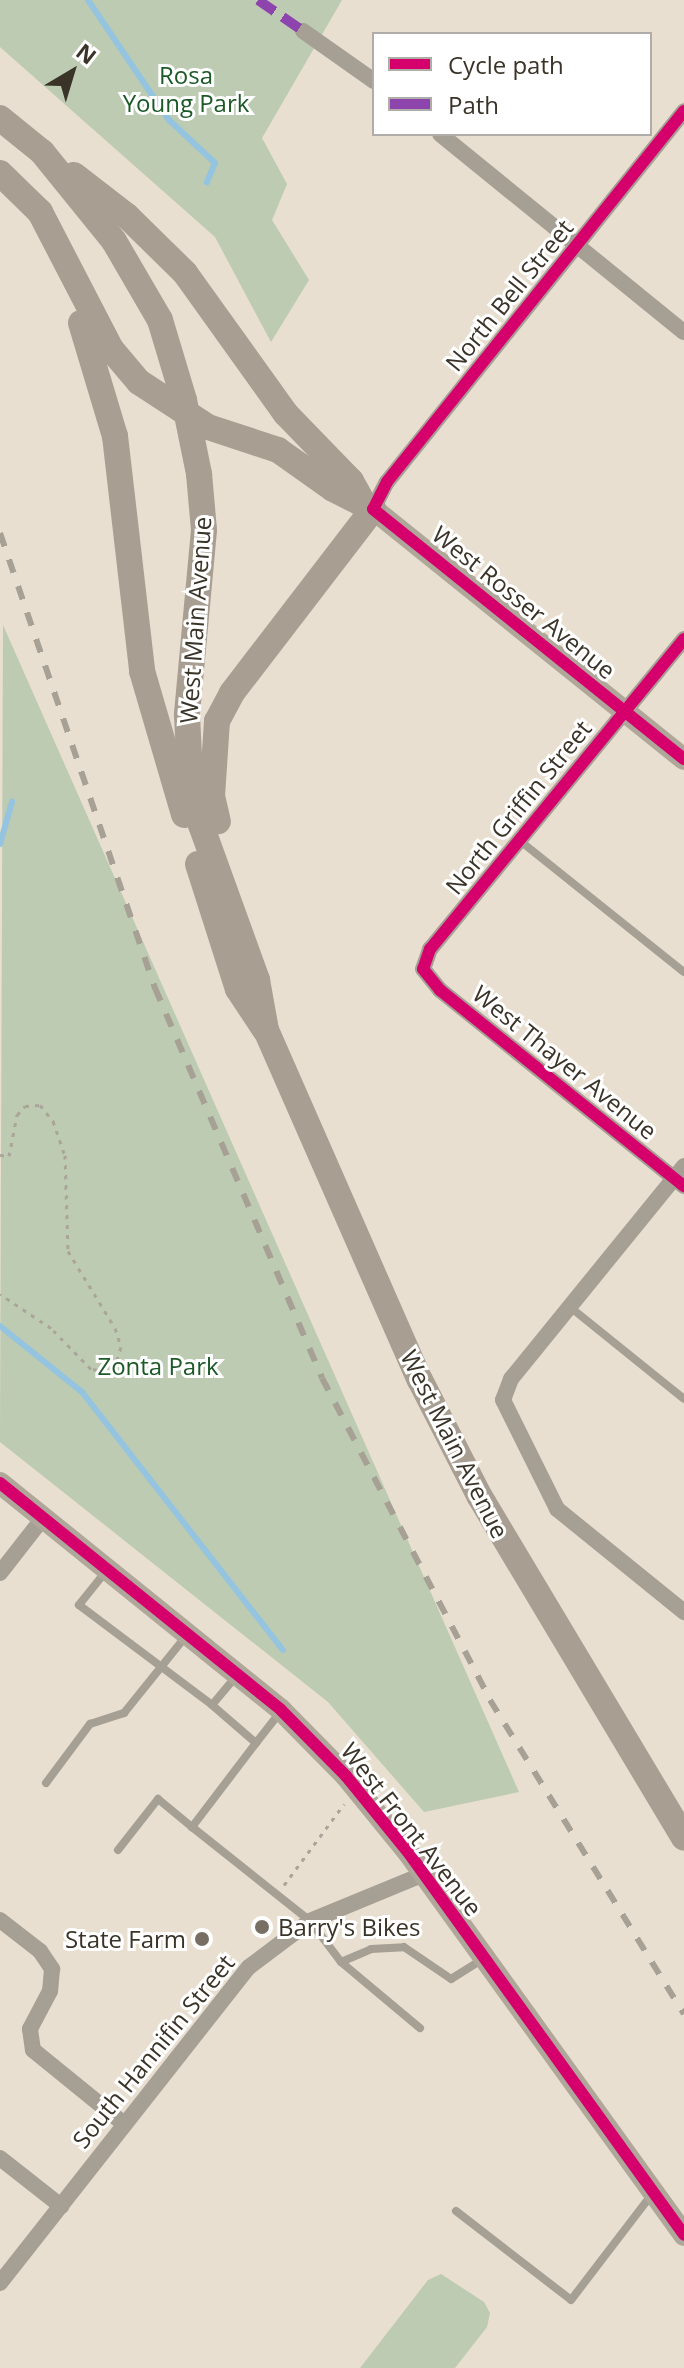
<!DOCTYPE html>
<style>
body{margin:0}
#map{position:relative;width:684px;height:2368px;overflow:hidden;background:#e8dfd0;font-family:"Open Sans",sans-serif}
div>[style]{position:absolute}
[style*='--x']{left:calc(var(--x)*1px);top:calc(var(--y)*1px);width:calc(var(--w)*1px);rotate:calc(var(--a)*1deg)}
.green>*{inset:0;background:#bccbb2}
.stream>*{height:6px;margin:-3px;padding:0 3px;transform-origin:3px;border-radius:3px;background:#94c4df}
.path>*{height:3px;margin-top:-1.5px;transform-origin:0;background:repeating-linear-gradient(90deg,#aaa49a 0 4px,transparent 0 10px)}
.lane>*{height:8px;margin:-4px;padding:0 4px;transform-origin:4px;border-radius:4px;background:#a69f94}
.street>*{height:16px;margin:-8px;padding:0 8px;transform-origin:8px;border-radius:8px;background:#a69f94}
.secondary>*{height:22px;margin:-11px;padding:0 11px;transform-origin:11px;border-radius:11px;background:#afa89a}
.primary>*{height:26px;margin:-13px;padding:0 13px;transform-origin:13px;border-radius:13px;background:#a89f92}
.rail>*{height:6px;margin-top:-3px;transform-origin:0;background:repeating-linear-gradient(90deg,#a7a095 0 14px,transparent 0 28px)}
.quiet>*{height:10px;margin-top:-5px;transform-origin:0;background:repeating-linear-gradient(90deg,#8e44ad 0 20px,transparent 0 30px)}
.cycleway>*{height:12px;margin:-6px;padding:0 6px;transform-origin:6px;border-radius:6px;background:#d6006c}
.dots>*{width:22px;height:22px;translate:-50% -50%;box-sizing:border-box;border:4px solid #fff;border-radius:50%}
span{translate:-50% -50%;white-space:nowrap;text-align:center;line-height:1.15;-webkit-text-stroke:6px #fff;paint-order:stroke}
.park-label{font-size:24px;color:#1c5927}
.street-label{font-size:24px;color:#3a3328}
.poi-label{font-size:24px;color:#3a3328}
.left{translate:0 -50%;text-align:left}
.right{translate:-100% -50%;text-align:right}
.legend{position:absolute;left:372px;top:32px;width:280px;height:104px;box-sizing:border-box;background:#fff;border:2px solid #b0ada9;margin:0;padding:10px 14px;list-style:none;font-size:24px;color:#3a3328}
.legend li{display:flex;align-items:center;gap:16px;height:40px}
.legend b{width:40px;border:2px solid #b0ada9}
.north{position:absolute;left:32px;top:32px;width:80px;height:80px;-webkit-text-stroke:6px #fff;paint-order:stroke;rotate:38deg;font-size:22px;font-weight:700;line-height:32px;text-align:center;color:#3a3328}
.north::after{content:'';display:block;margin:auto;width:28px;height:36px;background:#3a3328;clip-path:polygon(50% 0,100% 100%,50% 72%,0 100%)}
</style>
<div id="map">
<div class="green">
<div style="clip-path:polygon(0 0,342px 0,262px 138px,287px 184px,272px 220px,309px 280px,271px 342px,215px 237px,0 47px)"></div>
<div style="clip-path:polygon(3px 625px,519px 1792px,424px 1812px,328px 1702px,0 1442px)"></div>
<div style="clip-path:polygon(441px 2274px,484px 2302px,490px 2313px,487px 2327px,455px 2368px,360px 2368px,428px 2280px)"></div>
</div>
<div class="stream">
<div style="--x:88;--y:0;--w:145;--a:56"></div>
<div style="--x:169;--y:120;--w:63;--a:43.1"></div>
<div style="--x:215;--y:163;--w:21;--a:113"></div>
<div style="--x:0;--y:844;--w:44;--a:-74.1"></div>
<div style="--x:0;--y:1326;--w:105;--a:38.8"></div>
<div style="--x:82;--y:1392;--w:327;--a:52.1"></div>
</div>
<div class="path">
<div style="--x:0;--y:1155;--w:9;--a:6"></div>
<div style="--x:9;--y:1156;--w:42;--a:-79"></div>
<div style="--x:17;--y:1115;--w:12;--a:-48"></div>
<div style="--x:25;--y:1106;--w:15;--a:-4"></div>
<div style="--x:40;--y:1105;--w:21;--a:51"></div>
<div style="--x:53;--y:1121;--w:36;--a:71"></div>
<div style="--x:65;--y:1155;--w:96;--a:88.2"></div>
<div style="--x:68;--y:1251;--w:90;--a:58.6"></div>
<div style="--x:115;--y:1328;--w:20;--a:72"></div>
<div style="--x:121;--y:1347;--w:19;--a:108"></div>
<div style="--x:115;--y:1365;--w:10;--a:143"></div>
<div style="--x:107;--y:1371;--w:16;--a:-173"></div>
<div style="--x:91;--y:1369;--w:57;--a:-134.3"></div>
<div style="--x:51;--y:1328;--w:61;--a:-146.3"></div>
<div style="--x:284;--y:1885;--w:101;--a:-53.5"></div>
</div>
<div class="lane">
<div style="--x:519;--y:840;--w:211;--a:38.7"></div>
<div style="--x:570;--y:1307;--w:146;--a:38.9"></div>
<div style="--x:107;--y:1570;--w:45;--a:128.7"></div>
<div style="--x:79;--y:1605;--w:166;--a:36.9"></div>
<div style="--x:212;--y:1705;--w:39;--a:-50"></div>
<div style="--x:212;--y:1705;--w:58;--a:40.8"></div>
<div style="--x:256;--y:1743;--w:41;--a:-52"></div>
<div style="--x:256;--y:1743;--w:106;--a:127.3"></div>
<div style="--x:192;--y:1827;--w:151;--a:38.5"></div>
<div style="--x:310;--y:1921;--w:51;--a:52.9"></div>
<div style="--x:341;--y:1962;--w:103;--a:39.9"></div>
<div style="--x:46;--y:1783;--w:74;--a:-53.3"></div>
<div style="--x:90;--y:1724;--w:36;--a:-18"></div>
<div style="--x:124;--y:1713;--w:97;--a:-51.2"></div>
<div style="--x:118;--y:1850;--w:65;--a:-51.9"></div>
<div style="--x:158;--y:1799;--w:44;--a:39.5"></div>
<div style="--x:341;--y:1962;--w:33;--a:-23"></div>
<div style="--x:371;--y:1949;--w:33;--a:-3"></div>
<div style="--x:404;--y:1947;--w:57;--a:34.2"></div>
<div style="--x:451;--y:1979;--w:36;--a:-32"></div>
<div style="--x:456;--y:2211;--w:145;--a:37.7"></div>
<div style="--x:571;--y:2300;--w:133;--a:-52.6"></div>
</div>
<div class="street">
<div style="--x:303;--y:31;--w:87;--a:35.2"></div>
<div style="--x:440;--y:134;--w:314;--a:39.1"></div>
<div style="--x:373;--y:509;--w:30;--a:-63"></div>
<div style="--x:387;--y:482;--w:475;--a:-51.3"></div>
<div style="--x:684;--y:639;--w:401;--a:129.3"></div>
<div style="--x:430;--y:949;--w:21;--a:109"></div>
<div style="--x:423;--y:969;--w:27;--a:51"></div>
<div style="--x:440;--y:990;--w:313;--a:38.8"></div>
<div style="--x:684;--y:1166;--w:274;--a:129.1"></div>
<div style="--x:511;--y:1379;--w:22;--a:111"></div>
<div style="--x:503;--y:1400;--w:122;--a:63.6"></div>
<div style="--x:557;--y:1509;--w:164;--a:39"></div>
<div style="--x:0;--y:1573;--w:70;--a:-52"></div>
<div style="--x:0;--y:1920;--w:51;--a:37.8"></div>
<div style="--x:40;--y:1951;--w:22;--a:56"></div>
<div style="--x:52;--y:1969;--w:22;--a:95"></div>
<div style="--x:50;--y:1991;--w:43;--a:117.8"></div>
<div style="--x:30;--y:2029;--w:21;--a:82"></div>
<div style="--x:33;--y:2050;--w:117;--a:39.1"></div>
<div style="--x:0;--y:2158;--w:78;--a:38.2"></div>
<div style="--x:0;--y:2283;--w:402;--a:-51.8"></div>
<div style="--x:249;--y:1967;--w:76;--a:-37"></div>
<div style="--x:310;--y:1921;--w:123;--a:-22.4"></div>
</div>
<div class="secondary">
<div style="--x:373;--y:509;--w:399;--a:38.8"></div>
<div style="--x:0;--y:1483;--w:361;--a:38.9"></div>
<div style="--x:281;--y:1710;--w:93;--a:45.4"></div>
<div style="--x:346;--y:1776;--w:98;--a:50.8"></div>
<div style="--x:408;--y:1852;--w:472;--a:54.2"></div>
</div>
<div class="primary">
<div style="--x:0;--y:118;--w:54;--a:39"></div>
<div style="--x:42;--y:152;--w:114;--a:51"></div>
<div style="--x:114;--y:241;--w:91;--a:59.8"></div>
<div style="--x:160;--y:320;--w:84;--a:73.3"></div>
<div style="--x:184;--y:400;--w:76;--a:78.5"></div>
<div style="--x:199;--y:474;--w:56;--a:84.9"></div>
<div style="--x:204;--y:530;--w:186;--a:95.3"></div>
<div style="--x:187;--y:715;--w:41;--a:87.2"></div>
<div style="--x:189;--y:756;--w:70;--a:80.1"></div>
<div style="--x:201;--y:825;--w:165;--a:70.1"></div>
<div style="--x:257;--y:980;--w:51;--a:79.8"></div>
<div style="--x:266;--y:1030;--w:382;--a:66.3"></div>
<div style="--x:420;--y:1380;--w:131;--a:62.9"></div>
<div style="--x:480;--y:1497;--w:397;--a:59.1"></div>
<div style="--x:0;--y:173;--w:56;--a:44.3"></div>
<div style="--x:40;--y:212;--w:154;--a:62.6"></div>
<div style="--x:111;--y:349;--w:43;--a:49.7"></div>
<div style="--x:139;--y:382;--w:82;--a:33.1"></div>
<div style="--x:208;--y:427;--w:74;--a:18.2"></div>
<div style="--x:278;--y:450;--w:67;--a:35.3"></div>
<div style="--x:333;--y:489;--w:45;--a:26.6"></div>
<div style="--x:373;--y:509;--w:232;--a:127.5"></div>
<div style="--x:232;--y:693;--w:32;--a:118"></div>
<div style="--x:217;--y:721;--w:75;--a:93.8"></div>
<div style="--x:212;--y:796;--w:26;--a:77"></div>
<div style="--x:74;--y:175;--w:67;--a:37.7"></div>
<div style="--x:127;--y:216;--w:81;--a:44.5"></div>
<div style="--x:185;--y:273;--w:173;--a:54.4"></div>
<div style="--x:286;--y:414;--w:93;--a:45.9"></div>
<div style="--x:351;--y:481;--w:21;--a:61"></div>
<div style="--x:81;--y:323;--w:118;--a:73.3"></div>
<div style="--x:115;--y:436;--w:237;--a:83.4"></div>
<div style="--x:142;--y:671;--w:150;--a:73.7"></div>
<div style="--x:198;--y:864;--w:131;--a:72.3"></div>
<div style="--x:238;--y:989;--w:49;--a:56.6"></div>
</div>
<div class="rail">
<div style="--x:0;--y:533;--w:481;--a:71.2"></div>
<div style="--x:155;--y:988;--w:424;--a:66.8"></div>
<div style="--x:322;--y:1378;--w:363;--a:62.4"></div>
<div style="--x:490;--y:1700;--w:369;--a:58.3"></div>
</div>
<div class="quiet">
<div style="--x:258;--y:0;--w:55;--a:34.6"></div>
</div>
<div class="cycleway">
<div style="--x:684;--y:111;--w:475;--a:128.7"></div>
<div style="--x:387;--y:482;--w:30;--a:117"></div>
<div style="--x:373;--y:509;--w:399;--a:38.8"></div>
<div style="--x:684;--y:639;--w:401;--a:129.3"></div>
<div style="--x:430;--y:949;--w:21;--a:109"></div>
<div style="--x:423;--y:969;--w:27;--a:51"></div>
<div style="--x:440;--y:990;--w:313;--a:38.8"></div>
<div style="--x:0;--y:1483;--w:361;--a:38.9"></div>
<div style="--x:281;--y:1710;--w:93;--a:45.4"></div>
<div style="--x:346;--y:1776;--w:98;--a:50.8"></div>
<div style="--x:408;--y:1852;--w:472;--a:54.2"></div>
</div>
<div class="dots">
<div style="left:262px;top:1927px;background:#776f63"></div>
<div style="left:202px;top:1939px;background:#776f63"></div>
</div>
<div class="park-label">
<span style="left:186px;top:89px">Rosa<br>Young Park</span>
<span style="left:158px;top:1366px">Zonta Park</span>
</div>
<div class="street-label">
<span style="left:509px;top:295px;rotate:-51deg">North Bell Street</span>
<span style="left:524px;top:602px;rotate:39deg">West Rosser Avenue</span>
<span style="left:195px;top:620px;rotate:-86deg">West Main Avenue</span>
<span style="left:518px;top:807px;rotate:-51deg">North Griffin Street</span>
<span style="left:565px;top:1062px;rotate:39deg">West Thayer Avenue</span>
<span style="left:455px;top:1444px;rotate:63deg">West Main Avenue</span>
<span style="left:412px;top:1829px;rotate:52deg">West Front Avenue</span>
<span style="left:153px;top:2051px;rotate:-51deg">South Hannifin Street</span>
</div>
<div class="poi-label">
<span class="left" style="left:278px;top:1927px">Barry's Bikes</span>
<span class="right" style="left:186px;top:1939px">State Farm</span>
</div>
<ul class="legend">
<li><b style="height:10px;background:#d6006c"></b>Cycle path</li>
<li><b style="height:10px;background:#8e44ad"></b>Path</li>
</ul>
<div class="north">N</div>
</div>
